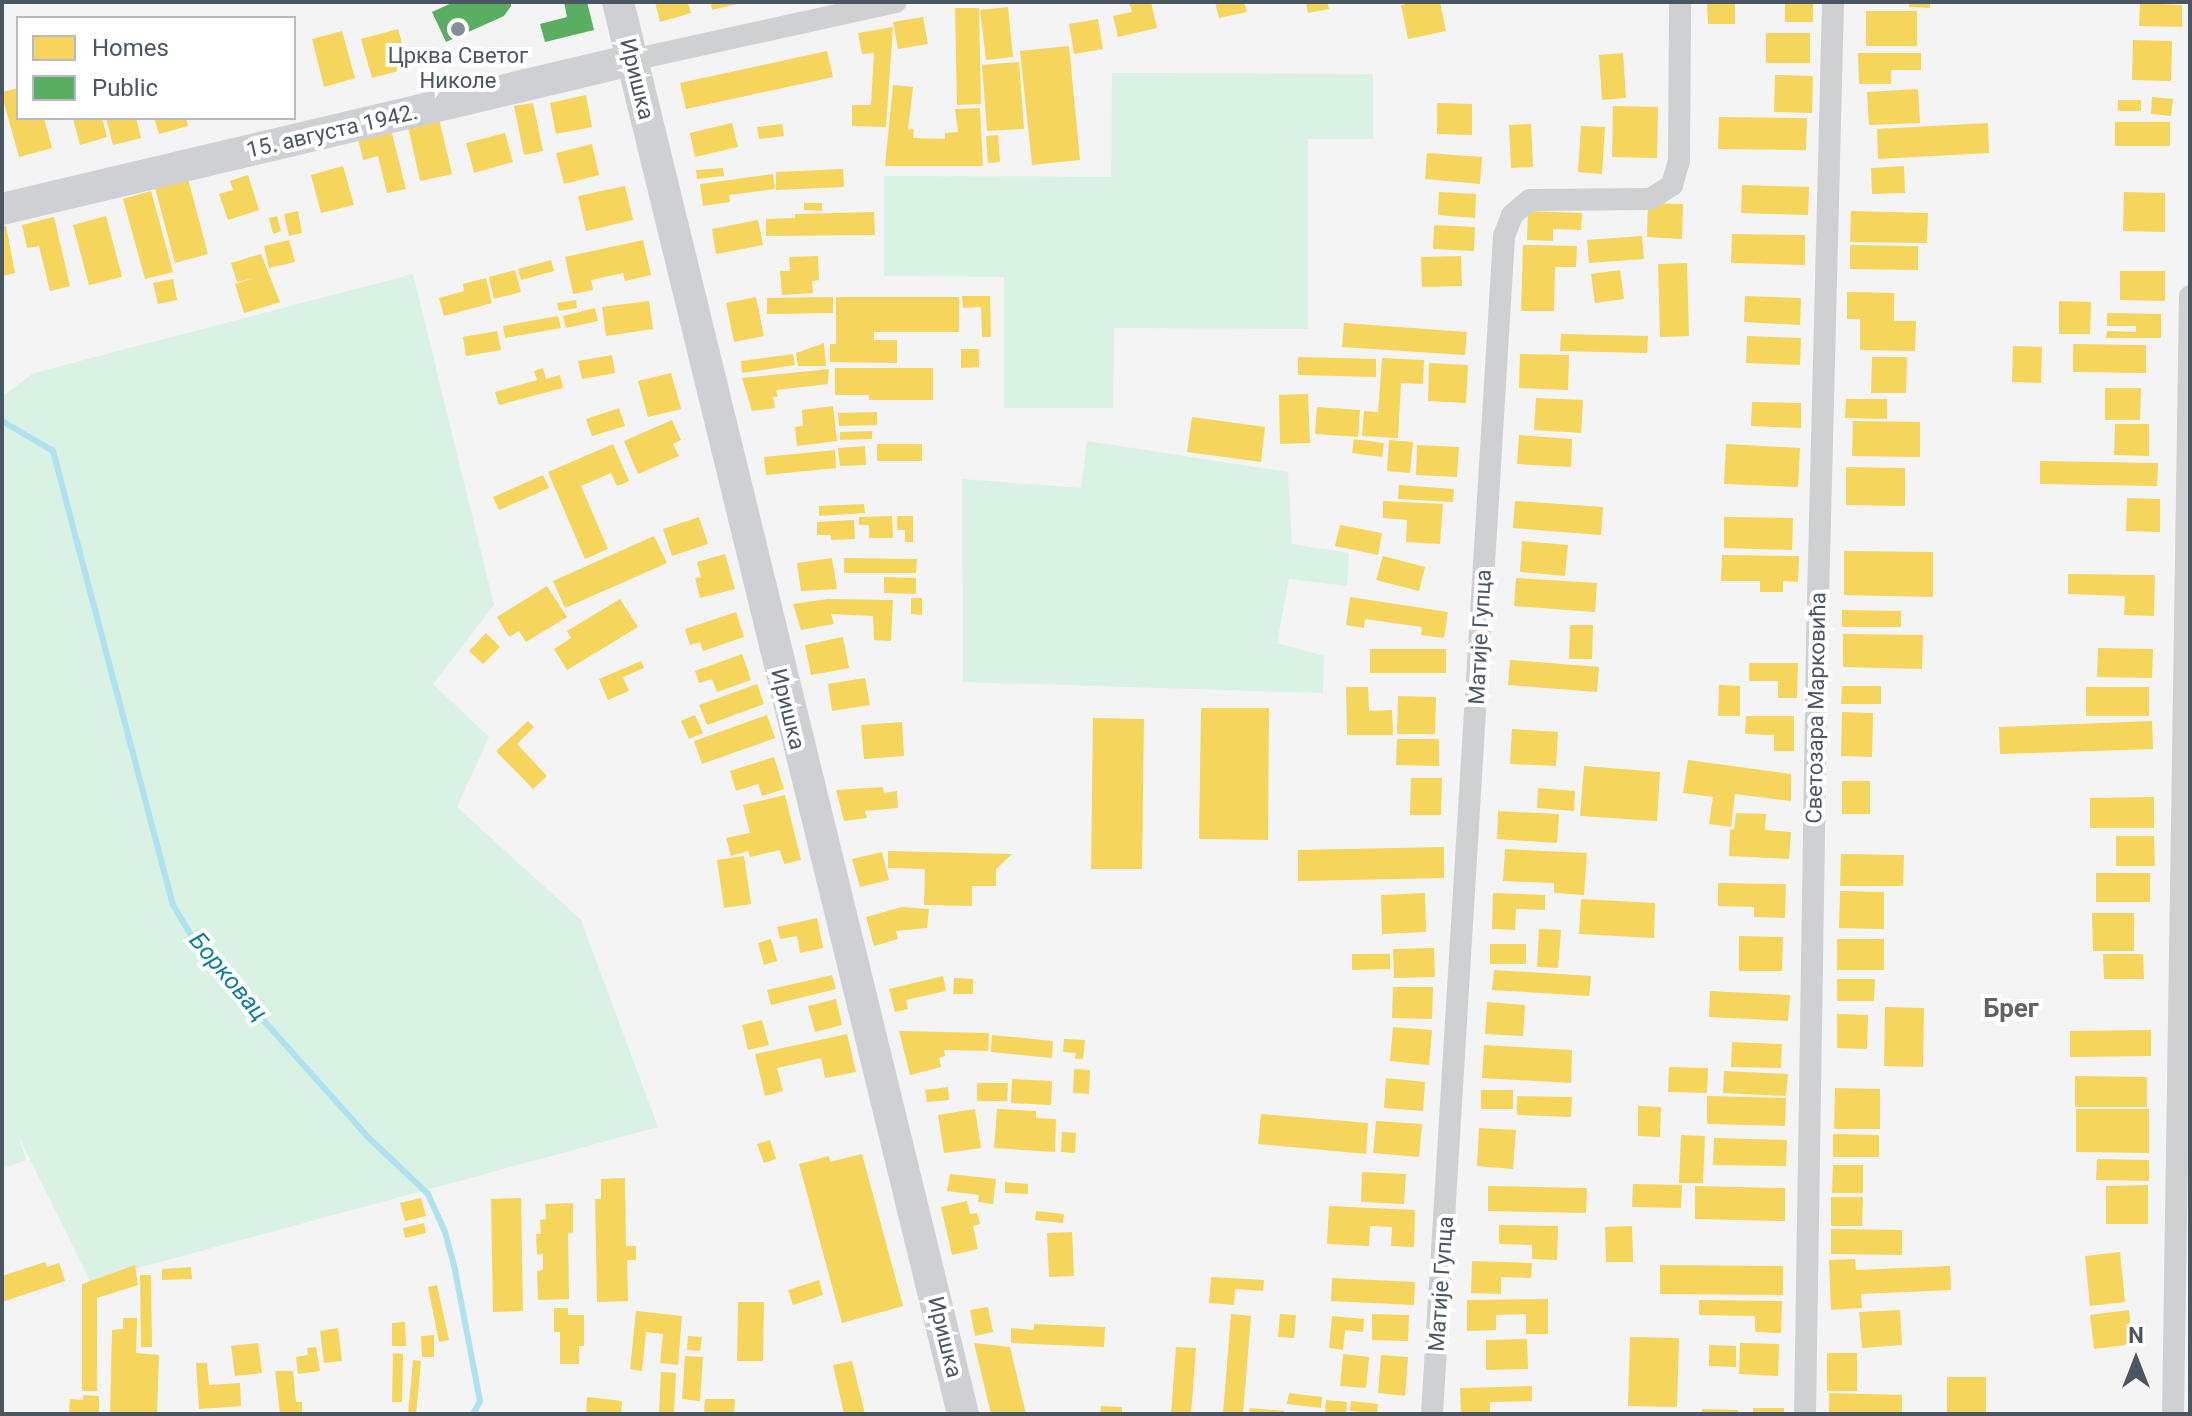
<!DOCTYPE html>
<meta charset="utf-8">
<style>
body{margin:0}
#map{position:relative;width:2192px;height:1416px;overflow:hidden;background:#f4f4f4;font-family:Roboto,sans-serif}
div>[style]{position:absolute}
[style*='--x']{left:calc(var(--x)*1px);top:calc(var(--y)*1px);width:calc(var(--w)*1px);rotate:calc(var(--a)*1deg)}
.green>*{inset:0;background:#d9f2e3}
.homes>*{inset:0;background:#f6d55c}
.public>*{inset:0;background:#5aae61}
.stream>*{height:6px;margin:-3px;padding:0 3px;transform-origin:3px;border-radius:3px;background:#aee2f0}
.street>*{height:22px;margin:-11px;padding:0 11px;transform-origin:11px;border-radius:11px;background:#ced0d2}
.secondary>*{height:32px;margin:-16px;padding:0 16px;transform-origin:16px;border-radius:16px;background:#ced0d4}
.dots>*{width:22px;height:22px;translate:-50% -50%;box-sizing:border-box;border:4px solid #fff;border-radius:50%}
span{translate:-50% -50%;white-space:nowrap;text-align:center;line-height:1.15;-webkit-text-stroke:8px #fff;paint-order:stroke}
.poi-label{font-size:22px;color:#4a5661}
.street-label{font-size:22px;color:#4a5661}
.water-label{font-size:24px;color:#0c7c9b;font-style:italic}
.quarter-label{font-size:26px;color:#5f6368;font-weight:700}
.frame{position:absolute;inset:0;border:4px solid #4a5661;pointer-events:none}
.legend{position:absolute;left:16px;top:16px;width:280px;height:104px;box-sizing:border-box;background:#fff;border:2px solid #b7bbc0;margin:0;padding:10px 14px;list-style:none;font-size:24px;color:#4a5661}
.legend li{display:flex;align-items:center;gap:16px;height:40px}
.legend b{width:40px;border:2px solid #b7bbc0}
.north{position:absolute;left:2096px;top:1320px;width:80px;height:80px;-webkit-text-stroke:6px #fff;paint-order:stroke;rotate:0deg;font-size:22px;font-weight:700;line-height:32px;text-align:center;color:#4a5661}
.north::after{content:'';display:block;margin:auto;width:28px;height:36px;background:#4a5661;clip-path:polygon(50% 0,100% 100%,50% 72%,0 100%)}
</style>
<div id="map">
<div class="green">
<div style="clip-path:polygon(1112px 73px,1373px 74px,1373px 139px,1308px 139px,1308px 329px,1114px 328px,1113px 408px,1004px 408px,1004px 277px,884px 276px,884px 176px,1111px 177px)"></div>
<div style="clip-path:polygon(413px 274px,494px 605px,433px 684px,489px 737px,457px 807px,581px 920px,658px 1127px,90px 1281px,19px 1137px,26px 1160px,2px 1169px,2px 396px,34px 373px)"></div>
<div style="clip-path:polygon(1087px 441px,1288px 472px,1292px 544px,1349px 553px,1347px 586px,1289px 579px,1277px 643px,1324px 656px,1323px 693px,963px 682px,962px 479px,1081px 488px)"></div>
</div>
<div class="homes">
<div style="clip-path:polygon(655px 2px,688px 2px,691px 13px,660px 22px)"></div>
<div style="clip-path:polygon(711px 2px,740px 2px,741px 3px,712px 10px)"></div>
<div style="clip-path:polygon(1129px 2px,1151px 2px,1157px 28px,1118px 37px,1113px 16px,1132px 12px)"></div>
<div style="clip-path:polygon(1215px 2px,1244px 2px,1247px 12px,1219px 18px)"></div>
<div style="clip-path:polygon(1306px 2px,1327px 2px,1329px 9px,1308px 13px)"></div>
<div style="clip-path:polygon(1415px 2px,1440px 2px,1446px 31px,1408px 39px,1401px 5px)"></div>
<div style="clip-path:polygon(1707px 2px,1735px 2px,1735px 24px,1708px 24px)"></div>
<div style="clip-path:polygon(1785px 2px,1813px 2px,1813px 22px,1785px 22px)"></div>
<div style="clip-path:polygon(1909px 2px,1930px 2px,1930px 8px,1909px 7px)"></div>
<div style="clip-path:polygon(2140px 3px,2182px 5px,2182px 27px,2139px 26px)"></div>
<div style="clip-path:polygon(1008px 7px,1013px 57px,986px 60px,980px 10px)"></div>
<div style="clip-path:polygon(955px 8px,979px 8px,981px 104px,957px 105px)"></div>
<div style="clip-path:polygon(1866px 11px,1917px 11px,1917px 46px,1866px 46px)"></div>
<div style="clip-path:polygon(923px 17px,928px 44px,898px 49px,893px 22px)"></div>
<div style="clip-path:polygon(1098px 19px,1103px 49px,1074px 54px,1069px 24px)"></div>
<div style="clip-path:polygon(893px 27px,886px 127px,852px 126px,852px 105px,871px 105px,874px 53px,862px 54px,858px 33px)"></div>
<div style="clip-path:polygon(398px 29px,409px 68px,372px 78px,361px 39px)"></div>
<div style="clip-path:polygon(342px 31px,355px 78px,324px 87px,312px 39px)"></div>
<div style="clip-path:polygon(1766px 33px,1810px 33px,1810px 63px,1766px 63px)"></div>
<div style="clip-path:polygon(2133px 40px,2172px 41px,2171px 81px,2132px 80px)"></div>
<div style="clip-path:polygon(1069px 46px,1080px 160px,1032px 165px,1020px 51px)"></div>
<div style="clip-path:polygon(827px 51px,833px 77px,686px 109px,680px 83px)"></div>
<div style="clip-path:polygon(1623px 53px,1626px 98px,1602px 100px,1599px 55px)"></div>
<div style="clip-path:polygon(1858px 53px,1921px 53px,1921px 70px,1891px 70px,1891px 84px,1859px 84px)"></div>
<div style="clip-path:polygon(1019px 62px,1024px 129px,987px 131px,982px 65px)"></div>
<div style="clip-path:polygon(1775px 75px,1813px 76px,1812px 113px,1774px 112px)"></div>
<div style="clip-path:polygon(893px 85px,913px 87px,908px 130px,914px 129px,913px 138px,945px 139px,945px 133px,958px 132px,955px 109px,980px 108px,983px 166px,885px 166px)"></div>
<div style="clip-path:polygon(18px 88px,18px 118px,44px 118px,52px 148px,19px 157px,2px 96px,2px 92px)"></div>
<div style="clip-path:polygon(1918px 89px,1920px 123px,1869px 125px,1867px 92px)"></div>
<div style="clip-path:polygon(586px 95px,592px 127px,556px 134px,550px 103px)"></div>
<div style="clip-path:polygon(2152px 97px,2173px 99px,2171px 116px,2151px 114px)"></div>
<div style="clip-path:polygon(2118px 100px,2141px 100px,2141px 111px,2118px 111px)"></div>
<div style="clip-path:polygon(533px 103px,543px 151px,524px 155px,514px 106px)"></div>
<div style="clip-path:polygon(1437px 103px,1472px 104px,1472px 135px,1437px 134px)"></div>
<div style="clip-path:polygon(1613px 106px,1658px 107px,1657px 158px,1612px 157px)"></div>
<div style="clip-path:polygon(1719px 117px,1807px 118px,1806px 150px,1718px 149px)"></div>
<div style="clip-path:polygon(73px 118px,102px 118px,107px 137px,80px 145px)"></div>
<div style="clip-path:polygon(106px 118px,136px 118px,141px 138px,113px 145px)"></div>
<div style="clip-path:polygon(154px 118px,186px 118px,188px 126px,159px 134px)"></div>
<div style="clip-path:polygon(439px 119px,452px 174px,420px 181px,408px 126px)"></div>
<div style="clip-path:polygon(2115px 122px,2170px 122px,2170px 146px,2115px 146px)"></div>
<div style="clip-path:polygon(732px 123px,738px 147px,695px 157px,690px 133px)"></div>
<div style="clip-path:polygon(1988px 123px,1989px 153px,1878px 159px,1877px 129px)"></div>
<div style="clip-path:polygon(782px 124px,784px 136px,759px 139px,757px 127px)"></div>
<div style="clip-path:polygon(1531px 124px,1533px 167px,1511px 168px,1509px 125px)"></div>
<div style="clip-path:polygon(1581px 126px,1605px 127px,1602px 174px,1578px 172px)"></div>
<div style="clip-path:polygon(391px 130px,406px 189px,387px 193px,378px 156px,363px 160px,358px 138px)"></div>
<div style="clip-path:polygon(505px 133px,513px 162px,474px 173px,466px 143px)"></div>
<div style="clip-path:polygon(998px 135px,1000px 162px,988px 163px,986px 136px)"></div>
<div style="clip-path:polygon(592px 144px,599px 175px,564px 184px,556px 153px)"></div>
<div style="clip-path:polygon(1427px 153px,1482px 157px,1480px 184px,1425px 179px)"></div>
<div style="clip-path:polygon(343px 166px,354px 205px,321px 213px,311px 175px)"></div>
<div style="clip-path:polygon(1904px 166px,1905px 193px,1872px 194px,1871px 168px)"></div>
<div style="clip-path:polygon(723px 168px,724px 176px,697px 179px,696px 170px)"></div>
<div style="clip-path:polygon(843px 169px,844px 187px,776px 190px,776px 172px)"></div>
<div style="clip-path:polygon(773px 174px,775px 189px,729px 195px,730px 202px,703px 206px,700px 184px)"></div>
<div style="clip-path:polygon(248px 175px,259px 210px,228px 220px,219px 194px,233px 190px,230px 181px)"></div>
<div style="clip-path:polygon(188px 179px,208px 254px,175px 263px,155px 188px)"></div>
<div style="clip-path:polygon(1742px 185px,1809px 187px,1808px 215px,1741px 213px)"></div>
<div style="clip-path:polygon(625px 186px,633px 220px,586px 231px,578px 196px)"></div>
<div style="clip-path:polygon(151px 191px,173px 272px,145px 279px,123px 199px)"></div>
<div style="clip-path:polygon(1439px 192px,1476px 194px,1475px 218px,1438px 215px)"></div>
<div style="clip-path:polygon(2124px 192px,2165px 193px,2165px 232px,2123px 231px)"></div>
<div style="clip-path:polygon(804px 203px,822px 203px,822px 211px,804px 210px)"></div>
<div style="clip-path:polygon(1648px 203px,1683px 204px,1682px 239px,1647px 237px)"></div>
<div style="clip-path:polygon(298px 211px,302px 233px,289px 236px,284px 214px)"></div>
<div style="clip-path:polygon(1528px 211px,1582px 213px,1581px 230px,1553px 229px,1553px 241px,1527px 240px)"></div>
<div style="clip-path:polygon(1851px 211px,1928px 213px,1927px 243px,1850px 242px)"></div>
<div style="clip-path:polygon(874px 212px,875px 235px,766px 236px,766px 219px,795px 218px,795px 214px)"></div>
<div style="clip-path:polygon(106px 216px,122px 277px,89px 285px,73px 225px)"></div>
<div style="clip-path:polygon(277px 216px,281px 231px,273px 234px,269px 218px)"></div>
<div style="clip-path:polygon(54px 217px,70px 286px,50px 291px,39px 246px,27px 248px,22px 225px)"></div>
<div style="clip-path:polygon(758px 220px,763px 245px,716px 254px,712px 229px)"></div>
<div style="clip-path:polygon(1434px 225px,1475px 227px,1474px 251px,1433px 249px)"></div>
<div style="clip-path:polygon(2px 226px,6px 226px,15px 273px,2px 276px)"></div>
<div style="clip-path:polygon(1732px 234px,1805px 235px,1805px 265px,1731px 263px)"></div>
<div style="clip-path:polygon(1642px 236px,1644px 259px,1589px 263px,1587px 240px)"></div>
<div style="clip-path:polygon(289px 240px,295px 262px,269px 268px,264px 246px)"></div>
<div style="clip-path:polygon(643px 240px,651px 275px,625px 281px,623px 273px,591px 280px,593px 290px,573px 294px,565px 257px)"></div>
<div style="clip-path:polygon(1523px 245px,1577px 246px,1576px 267px,1555px 267px,1554px 311px,1521px 311px)"></div>
<div style="clip-path:polygon(1850px 245px,1918px 246px,1918px 270px,1850px 269px)"></div>
<div style="clip-path:polygon(261px 254px,280px 302px,244px 313px,235px 284px,254px 278px,237px 282px,231px 263px)"></div>
<div style="clip-path:polygon(818px 256px,819px 280px,812px 281px,813px 293px,782px 295px,780px 271px,790px 271px,789px 257px)"></div>
<div style="clip-path:polygon(1461px 256px,1462px 286px,1422px 287px,1421px 257px)"></div>
<div style="clip-path:polygon(551px 260px,554px 271px,521px 280px,518px 269px)"></div>
<div style="clip-path:polygon(1687px 263px,1689px 336px,1660px 337px,1658px 264px)"></div>
<div style="clip-path:polygon(515px 270px,521px 292px,494px 299px,489px 277px)"></div>
<div style="clip-path:polygon(1620px 270px,1624px 299px,1595px 303px,1591px 274px)"></div>
<div style="clip-path:polygon(2120px 271px,2165px 271px,2165px 301px,2120px 300px)"></div>
<div style="clip-path:polygon(486px 278px,492px 303px,444px 316px,439px 298px,464px 291px,463px 284px)"></div>
<div style="clip-path:polygon(173px 279px,177px 300px,158px 304px,153px 283px)"></div>
<div style="clip-path:polygon(1847px 292px,1894px 293px,1894px 321px,1916px 321px,1915px 351px,1860px 350px,1860px 319px,1847px 319px)"></div>
<div style="clip-path:polygon(962px 296px,990px 296px,991px 337px,982px 337px,981px 307px,963px 308px)"></div>
<div style="clip-path:polygon(1745px 296px,1801px 298px,1800px 325px,1744px 322px)"></div>
<div style="clip-path:polygon(756px 297px,764px 336px,734px 342px,726px 303px)"></div>
<div style="clip-path:polygon(833px 297px,833px 313px,767px 314px,767px 298px)"></div>
<div style="clip-path:polygon(836px 297px,959px 297px,959px 332px,874px 332px,874px 340px,897px 340px,897px 363px,830px 362px,830px 344px,836px 344px)"></div>
<div style="clip-path:polygon(576px 300px,577px 308px,559px 311px,557px 303px)"></div>
<div style="clip-path:polygon(649px 301px,653px 329px,606px 336px,602px 307px)"></div>
<div style="clip-path:polygon(2059px 301px,2091px 302px,2090px 334px,2059px 334px)"></div>
<div style="clip-path:polygon(595px 308px,598px 321px,566px 328px,563px 316px)"></div>
<div style="clip-path:polygon(2107px 313px,2161px 314px,2161px 338px,2106px 338px,2107px 331px,2136px 332px,2136px 326px,2107px 326px)"></div>
<div style="clip-path:polygon(558px 316px,561px 328px,505px 338px,503px 326px)"></div>
<div style="clip-path:polygon(1344px 323px,1467px 332px,1465px 355px,1342px 347px)"></div>
<div style="clip-path:polygon(497px 331px,501px 350px,466px 356px,463px 337px)"></div>
<div style="clip-path:polygon(1561px 334px,1648px 336px,1647px 353px,1560px 351px)"></div>
<div style="clip-path:polygon(1747px 336px,1801px 338px,1800px 365px,1746px 363px)"></div>
<div style="clip-path:polygon(824px 343px,826px 366px,798px 366px,796px 353px)"></div>
<div style="clip-path:polygon(2073px 344px,2146px 345px,2146px 373px,2073px 372px)"></div>
<div style="clip-path:polygon(2013px 346px,2042px 347px,2041px 383px,2012px 382px)"></div>
<div style="clip-path:polygon(961px 349px,979px 349px,979px 367px,961px 368px)"></div>
<div style="clip-path:polygon(793px 354px,795px 365px,742px 373px,741px 361px)"></div>
<div style="clip-path:polygon(1520px 354px,1569px 355px,1568px 390px,1519px 388px)"></div>
<div style="clip-path:polygon(612px 355px,615px 373px,582px 379px,578px 361px)"></div>
<div style="clip-path:polygon(1298px 357px,1376px 359px,1376px 377px,1298px 375px)"></div>
<div style="clip-path:polygon(1872px 357px,1907px 357px,1906px 393px,1871px 393px)"></div>
<div style="clip-path:polygon(1382px 358px,1424px 360px,1423px 384px,1401px 383px,1398px 438px,1362px 436px,1364px 411px,1378px 412px)"></div>
<div style="clip-path:polygon(1429px 363px,1468px 365px,1466px 403px,1428px 401px)"></div>
<div style="clip-path:polygon(543px 368px,546px 379px,560px 375px,563px 388px,499px 405px,495px 392px,537px 380px,534px 371px)"></div>
<div style="clip-path:polygon(835px 368px,933px 368px,933px 400px,869px 400px,869px 395px,835px 395px)"></div>
<div style="clip-path:polygon(829px 369px,828px 384px,776px 390px,778px 397px,773px 397px,775px 408px,752px 411px,742px 378px)"></div>
<div style="clip-path:polygon(671px 373px,681px 409px,648px 417px,638px 381px)"></div>
<div style="clip-path:polygon(2105px 388px,2141px 388px,2140px 420px,2105px 420px)"></div>
<div style="clip-path:polygon(1308px 394px,1310px 443px,1280px 444px,1279px 395px)"></div>
<div style="clip-path:polygon(1536px 398px,1583px 400px,1581px 433px,1534px 430px)"></div>
<div style="clip-path:polygon(1846px 399px,1887px 399px,1887px 419px,1845px 418px)"></div>
<div style="clip-path:polygon(1752px 402px,1801px 403px,1801px 428px,1751px 426px)"></div>
<div style="clip-path:polygon(833px 406px,837px 441px,797px 446px,795px 427px,803px 426px,802px 410px)"></div>
<div style="clip-path:polygon(1317px 407px,1360px 410px,1358px 437px,1315px 434px)"></div>
<div style="clip-path:polygon(619px 408px,625px 426px,592px 436px,586px 419px)"></div>
<div style="clip-path:polygon(877px 412px,877px 425px,839px 426px,838px 413px)"></div>
<div style="clip-path:polygon(1192px 417px,1265px 427px,1261px 462px,1187px 452px)"></div>
<div style="clip-path:polygon(672px 420px,681px 440px,673px 444px,679px 456px,638px 474px,624px 441px)"></div>
<div style="clip-path:polygon(1853px 421px,1920px 422px,1920px 457px,1852px 456px)"></div>
<div style="clip-path:polygon(2115px 424px,2149px 424px,2149px 456px,2114px 455px)"></div>
<div style="clip-path:polygon(872px 431px,872px 439px,840px 440px,840px 432px)"></div>
<div style="clip-path:polygon(1519px 435px,1572px 439px,1571px 467px,1517px 464px)"></div>
<div style="clip-path:polygon(1354px 439px,1384px 443px,1382px 457px,1352px 453px)"></div>
<div style="clip-path:polygon(1389px 440px,1413px 442px,1410px 473px,1387px 471px)"></div>
<div style="clip-path:polygon(613px 444px,629px 481px,617px 486px,611px 473px,581px 486px,608px 549px,585px 559px,548px 472px)"></div>
<div style="clip-path:polygon(877px 444px,922px 444px,922px 461px,877px 461px)"></div>
<div style="clip-path:polygon(1726px 444px,1800px 448px,1798px 487px,1724px 484px)"></div>
<div style="clip-path:polygon(1417px 445px,1459px 447px,1457px 477px,1416px 475px)"></div>
<div style="clip-path:polygon(865px 446px,866px 465px,840px 466px,838px 448px)"></div>
<div style="clip-path:polygon(835px 450px,836px 468px,766px 475px,764px 457px)"></div>
<div style="clip-path:polygon(2040px 461px,2158px 463px,2157px 486px,2040px 484px)"></div>
<div style="clip-path:polygon(1846px 467px,1905px 468px,1905px 506px,1846px 505px)"></div>
<div style="clip-path:polygon(543px 475px,549px 488px,499px 510px,493px 497px)"></div>
<div style="clip-path:polygon(1399px 485px,1454px 489px,1453px 502px,1398px 499px)"></div>
<div style="clip-path:polygon(2127px 498px,2160px 499px,2160px 532px,2126px 531px)"></div>
<div style="clip-path:polygon(1383px 501px,1443px 504px,1440px 544px,1406px 542px,1407px 520px,1383px 518px)"></div>
<div style="clip-path:polygon(1515px 501px,1603px 507px,1601px 535px,1513px 528px)"></div>
<div style="clip-path:polygon(864px 504px,865px 513px,819px 516px,819px 506px)"></div>
<div style="clip-path:polygon(892px 516px,893px 538px,869px 538px,869px 525px,859px 525px,859px 517px)"></div>
<div style="clip-path:polygon(897px 516px,913px 516px,913px 542px,905px 542px,905px 530px,897px 530px)"></div>
<div style="clip-path:polygon(699px 517px,708px 544px,672px 556px,663px 529px)"></div>
<div style="clip-path:polygon(1724px 517px,1793px 518px,1792px 550px,1724px 548px)"></div>
<div style="clip-path:polygon(854px 520px,855px 539px,831px 540px,831px 535px,817px 535px,817px 522px)"></div>
<div style="clip-path:polygon(1340px 525px,1382px 533px,1378px 555px,1335px 546px)"></div>
<div style="clip-path:polygon(654px 536px,667px 563px,565px 608px,553px 581px)"></div>
<div style="clip-path:polygon(1522px 541px,1568px 545px,1565px 576px,1520px 572px)"></div>
<div style="clip-path:polygon(1844px 551px,1933px 552px,1933px 597px,1844px 595px)"></div>
<div style="clip-path:polygon(725px 554px,735px 589px,700px 598px,695px 578px,701px 577px,697px 562px)"></div>
<div style="clip-path:polygon(1722px 555px,1799px 556px,1798px 582px,1783px 581px,1783px 592px,1760px 592px,1760px 581px,1721px 581px)"></div>
<div style="clip-path:polygon(1383px 556px,1425px 567px,1419px 591px,1376px 580px)"></div>
<div style="clip-path:polygon(832px 558px,837px 589px,801px 591px,797px 563px)"></div>
<div style="clip-path:polygon(844px 558px,917px 559px,916px 573px,844px 573px)"></div>
<div style="clip-path:polygon(2068px 574px,2155px 575px,2154px 616px,2124px 615px,2125px 596px,2068px 594px)"></div>
<div style="clip-path:polygon(884px 577px,916px 578px,916px 594px,884px 593px)"></div>
<div style="clip-path:polygon(1516px 578px,1597px 583px,1595px 612px,1514px 606px)"></div>
<div style="clip-path:polygon(547px 586px,567px 617px,526px 642px,519px 631px,509px 637px,497px 617px)"></div>
<div style="clip-path:polygon(1350px 597px,1448px 612px,1444px 638px,1421px 635px,1422px 627px,1365px 619px,1364px 628px,1346px 625px)"></div>
<div style="clip-path:polygon(911px 598px,922px 598px,922px 615px,911px 614px)"></div>
<div style="clip-path:polygon(620px 599px,638px 627px,567px 670px,554px 649px,571px 638px,567px 631px)"></div>
<div style="clip-path:polygon(828px 599px,893px 600px,891px 641px,874px 640px,873px 616px,831px 614px,834px 624px,801px 630px,793px 604px)"></div>
<div style="clip-path:polygon(1842px 610px,1901px 611px,1901px 627px,1842px 627px)"></div>
<div style="clip-path:polygon(736px 612px,744px 637px,703px 651px,700px 642px,690px 645px,685px 629px)"></div>
<div style="clip-path:polygon(1570px 625px,1593px 625px,1592px 659px,1569px 659px)"></div>
<div style="clip-path:polygon(486px 633px,500px 647px,483px 664px,469px 651px)"></div>
<div style="clip-path:polygon(1843px 634px,1923px 635px,1922px 669px,1843px 667px)"></div>
<div style="clip-path:polygon(843px 637px,849px 668px,811px 675px,805px 645px)"></div>
<div style="clip-path:polygon(2098px 648px,2153px 649px,2152px 678px,2097px 677px)"></div>
<div style="clip-path:polygon(1370px 649px,1446px 649px,1446px 673px,1370px 673px)"></div>
<div style="clip-path:polygon(742px 654px,751px 680px,717px 692px,712px 679px,699px 683px,695px 671px)"></div>
<div style="clip-path:polygon(1510px 660px,1599px 667px,1597px 692px,1508px 685px)"></div>
<div style="clip-path:polygon(641px 661px,644px 668px,623px 677px,629px 691px,608px 700px,599px 679px)"></div>
<div style="clip-path:polygon(1749px 663px,1798px 663px,1797px 698px,1778px 698px,1778px 681px,1749px 681px)"></div>
<div style="clip-path:polygon(865px 678px,870px 705px,832px 711px,828px 684px)"></div>
<div style="clip-path:polygon(757px 684px,764px 704px,707px 725px,699px 705px)"></div>
<div style="clip-path:polygon(1719px 685px,1740px 686px,1740px 716px,1718px 716px)"></div>
<div style="clip-path:polygon(1842px 686px,1881px 686px,1881px 704px,1841px 704px)"></div>
<div style="clip-path:polygon(1346px 687px,1368px 687px,1369px 711px,1392px 710px,1393px 735px,1347px 735px)"></div>
<div style="clip-path:polygon(2086px 687px,2149px 687px,2149px 716px,2086px 716px)"></div>
<div style="clip-path:polygon(1398px 696px,1436px 697px,1435px 734px,1397px 734px)"></div>
<div style="clip-path:polygon(1201px 708px,1269px 708px,1268px 840px,1199px 839px)"></div>
<div style="clip-path:polygon(1842px 712px,1873px 713px,1872px 757px,1841px 756px)"></div>
<div style="clip-path:polygon(695px 715px,703px 733px,689px 739px,681px 721px)"></div>
<div style="clip-path:polygon(767px 715px,775px 738px,702px 764px,694px 741px)"></div>
<div style="clip-path:polygon(1746px 716px,1794px 716px,1794px 751px,1774px 751px,1774px 735px,1745px 734px)"></div>
<div style="clip-path:polygon(1093px 718px,1144px 719px,1142px 869px,1091px 869px)"></div>
<div style="clip-path:polygon(528px 721px,534px 727px,517px 744px,547px 776px,533px 789px,496px 751px)"></div>
<div style="clip-path:polygon(2152px 721px,2153px 749px,2000px 754px,1999px 727px)"></div>
<div style="clip-path:polygon(902px 722px,904px 756px,864px 759px,861px 725px)"></div>
<div style="clip-path:polygon(1512px 729px,1558px 732px,1556px 766px,1510px 764px)"></div>
<div style="clip-path:polygon(1397px 739px,1439px 739px,1439px 766px,1396px 765px)"></div>
<div style="clip-path:polygon(774px 757px,784px 789px,762px 796px,758px 784px,736px 791px,730px 771px)"></div>
<div style="clip-path:polygon(1688px 760px,1791px 774px,1791px 801px,1735px 794px,1731px 827px,1709px 824px,1713px 797px,1683px 793px)"></div>
<div style="clip-path:polygon(1584px 766px,1660px 772px,1657px 821px,1580px 816px)"></div>
<div style="clip-path:polygon(1411px 778px,1442px 778px,1441px 815px,1410px 815px)"></div>
<div style="clip-path:polygon(1842px 781px,1870px 781px,1870px 814px,1842px 814px)"></div>
<div style="clip-path:polygon(883px 787px,884px 793px,897px 791px,898px 808px,865px 811px,867px 818px,844px 821px,836px 790px)"></div>
<div style="clip-path:polygon(1538px 788px,1575px 791px,1574px 811px,1537px 808px)"></div>
<div style="clip-path:polygon(785px 795px,801px 860px,784px 864px,780px 850px,750px 857px,748px 851px,731px 856px,726px 838px,750px 833px,743px 805px)"></div>
<div style="clip-path:polygon(2154px 797px,2154px 828px,2090px 828px,2090px 798px)"></div>
<div style="clip-path:polygon(1498px 811px,1559px 814px,1557px 843px,1497px 839px)"></div>
<div style="clip-path:polygon(1736px 813px,1766px 814px,1765px 830px,1791px 832px,1789px 859px,1729px 856px,1730px 829px,1734px 830px)"></div>
<div style="clip-path:polygon(2116px 836px,2154px 836px,2155px 866px,2116px 866px)"></div>
<div style="clip-path:polygon(1444px 847px,1444px 878px,1298px 881px,1298px 850px)"></div>
<div style="clip-path:polygon(1505px 849px,1587px 853px,1584px 895px,1554px 893px,1554px 883px,1503px 881px)"></div>
<div style="clip-path:polygon(888px 851px,1012px 854px,996px 869px,996px 886px,972px 886px,972px 906px,924px 905px,925px 869px,888px 868px)"></div>
<div style="clip-path:polygon(882px 852px,889px 880px,860px 887px,852px 859px)"></div>
<div style="clip-path:polygon(1841px 854px,1904px 855px,1903px 886px,1840px 886px)"></div>
<div style="clip-path:polygon(744px 856px,751px 904px,724px 908px,717px 860px)"></div>
<div style="clip-path:polygon(2096px 873px,2150px 873px,2150px 902px,2096px 902px)"></div>
<div style="clip-path:polygon(1718px 883px,1786px 884px,1785px 918px,1754px 917px,1754px 907px,1718px 906px)"></div>
<div style="clip-path:polygon(1840px 891px,1884px 892px,1884px 929px,1839px 928px)"></div>
<div style="clip-path:polygon(1425px 893px,1426px 932px,1382px 934px,1381px 895px)"></div>
<div style="clip-path:polygon(1493px 893px,1545px 895px,1545px 910px,1516px 909px,1515px 930px,1492px 929px)"></div>
<div style="clip-path:polygon(1581px 899px,1655px 903px,1654px 938px,1579px 934px)"></div>
<div style="clip-path:polygon(902px 907px,929px 909px,927px 928px,896px 931px,898px 939px,874px 946px,866px 917px)"></div>
<div style="clip-path:polygon(2092px 913px,2134px 913px,2134px 951px,2093px 951px)"></div>
<div style="clip-path:polygon(817px 918px,823px 948px,800px 953px,797px 936px,780px 939px,777px 927px)"></div>
<div style="clip-path:polygon(1539px 929px,1561px 930px,1558px 968px,1537px 967px)"></div>
<div style="clip-path:polygon(1739px 936px,1783px 937px,1782px 971px,1739px 971px)"></div>
<div style="clip-path:polygon(771px 939px,777px 961px,764px 965px,758px 943px)"></div>
<div style="clip-path:polygon(1837px 939px,1884px 939px,1884px 970px,1837px 970px)"></div>
<div style="clip-path:polygon(1490px 944px,1526px 944px,1526px 964px,1490px 964px)"></div>
<div style="clip-path:polygon(1434px 948px,1435px 977px,1394px 978px,1393px 949px)"></div>
<div style="clip-path:polygon(1352px 954px,1390px 954px,1390px 969px,1352px 970px)"></div>
<div style="clip-path:polygon(2103px 954px,2143px 954px,2144px 979px,2104px 979px)"></div>
<div style="clip-path:polygon(1494px 970px,1591px 976px,1589px 996px,1492px 990px)"></div>
<div style="clip-path:polygon(832px 975px,836px 989px,771px 1005px,767px 990px)"></div>
<div style="clip-path:polygon(943px 976px,946px 991px,906px 1000px,908px 1009px,895px 1012px,889px 989px)"></div>
<div style="clip-path:polygon(954px 978px,973px 979px,973px 994px,953px 994px)"></div>
<div style="clip-path:polygon(1837px 979px,1875px 979px,1874px 1001px,1837px 1001px)"></div>
<div style="clip-path:polygon(1393px 987px,1433px 987px,1432px 1019px,1392px 1018px)"></div>
<div style="clip-path:polygon(1710px 991px,1790px 995px,1788px 1021px,1709px 1017px)"></div>
<div style="clip-path:polygon(836px 999px,842px 1025px,815px 1032px,808px 1006px)"></div>
<div style="clip-path:polygon(1487px 1002px,1525px 1005px,1523px 1036px,1485px 1034px)"></div>
<div style="clip-path:polygon(1885px 1007px,1924px 1008px,1923px 1067px,1884px 1066px)"></div>
<div style="clip-path:polygon(1837px 1014px,1868px 1015px,1867px 1049px,1837px 1048px)"></div>
<div style="clip-path:polygon(762px 1020px,769px 1045px,748px 1050px,742px 1025px)"></div>
<div style="clip-path:polygon(1393px 1027px,1432px 1030px,1429px 1065px,1390px 1061px)"></div>
<div style="clip-path:polygon(2151px 1030px,2151px 1056px,2070px 1057px,2070px 1031px)"></div>
<div style="clip-path:polygon(899px 1031px,989px 1033px,988px 1051px,944px 1050px,945px 1056px,939px 1058px,941px 1067px,910px 1075px)"></div>
<div style="clip-path:polygon(847px 1034px,856px 1072px,825px 1078px,821px 1058px,777px 1068px,783px 1091px,765px 1096px,755px 1054px)"></div>
<div style="clip-path:polygon(992px 1035px,1053px 1041px,1052px 1058px,991px 1052px)"></div>
<div style="clip-path:polygon(1064px 1039px,1085px 1040px,1083px 1059px,1075px 1059px,1076px 1053px,1063px 1052px)"></div>
<div style="clip-path:polygon(1732px 1042px,1782px 1044px,1781px 1068px,1731px 1067px)"></div>
<div style="clip-path:polygon(1484px 1045px,1572px 1050px,1571px 1083px,1482px 1078px)"></div>
<div style="clip-path:polygon(1669px 1067px,1708px 1068px,1707px 1093px,1668px 1092px)"></div>
<div style="clip-path:polygon(1074px 1069px,1090px 1070px,1089px 1094px,1073px 1093px)"></div>
<div style="clip-path:polygon(1724px 1071px,1788px 1074px,1786px 1096px,1723px 1093px)"></div>
<div style="clip-path:polygon(2075px 1076px,2147px 1077px,2147px 1107px,2075px 1107px)"></div>
<div style="clip-path:polygon(1386px 1078px,1425px 1082px,1423px 1111px,1384px 1108px)"></div>
<div style="clip-path:polygon(1012px 1079px,1052px 1081px,1051px 1105px,1011px 1103px)"></div>
<div style="clip-path:polygon(977px 1083px,1008px 1083px,1007px 1101px,977px 1101px)"></div>
<div style="clip-path:polygon(948px 1087px,949px 1100px,927px 1102px,925px 1090px)"></div>
<div style="clip-path:polygon(1835px 1088px,1880px 1089px,1880px 1129px,1834px 1129px)"></div>
<div style="clip-path:polygon(1481px 1090px,1513px 1090px,1513px 1109px,1481px 1109px)"></div>
<div style="clip-path:polygon(1517px 1096px,1572px 1097px,1571px 1117px,1517px 1115px)"></div>
<div style="clip-path:polygon(1707px 1096px,1786px 1098px,1785px 1126px,1707px 1124px)"></div>
<div style="clip-path:polygon(1638px 1106px,1661px 1107px,1660px 1137px,1638px 1136px)"></div>
<div style="clip-path:polygon(975px 1109px,981px 1148px,944px 1153px,938px 1115px)"></div>
<div style="clip-path:polygon(997px 1109px,1036px 1111px,1036px 1118px,1056px 1119px,1055px 1152px,994px 1148px)"></div>
<div style="clip-path:polygon(2076px 1109px,2149px 1109px,2149px 1153px,2076px 1152px)"></div>
<div style="clip-path:polygon(1261px 1114px,1368px 1123px,1366px 1154px,1258px 1144px)"></div>
<div style="clip-path:polygon(1376px 1121px,1422px 1124px,1419px 1157px,1373px 1153px)"></div>
<div style="clip-path:polygon(1479px 1128px,1516px 1130px,1513px 1169px,1477px 1166px)"></div>
<div style="clip-path:polygon(1062px 1132px,1076px 1133px,1075px 1153px,1061px 1152px)"></div>
<div style="clip-path:polygon(1833px 1134px,1879px 1135px,1879px 1157px,1833px 1157px)"></div>
<div style="clip-path:polygon(1681px 1135px,1705px 1136px,1703px 1183px,1679px 1183px)"></div>
<div style="clip-path:polygon(1714px 1138px,1787px 1140px,1786px 1166px,1713px 1165px)"></div>
<div style="clip-path:polygon(770px 1140px,776px 1159px,764px 1163px,757px 1144px)"></div>
<div style="clip-path:polygon(862px 1154px,903px 1306px,842px 1323px,799px 1164px,829px 1156px,830px 1162px)"></div>
<div style="clip-path:polygon(2097px 1159px,2149px 1160px,2149px 1181px,2096px 1180px)"></div>
<div style="clip-path:polygon(1833px 1165px,1863px 1165px,1863px 1193px,1832px 1193px)"></div>
<div style="clip-path:polygon(1362px 1172px,1406px 1174px,1404px 1204px,1361px 1202px)"></div>
<div style="clip-path:polygon(950px 1174px,996px 1179px,993px 1204px,978px 1202px,979px 1195px,947px 1191px)"></div>
<div style="clip-path:polygon(625px 1178px,626px 1246px,636px 1246px,636px 1260px,627px 1260px,628px 1301px,597px 1302px,595px 1199px,601px 1199px,601px 1179px)"></div>
<div style="clip-path:polygon(1005px 1182px,1028px 1184px,1028px 1194px,1005px 1193px)"></div>
<div style="clip-path:polygon(1633px 1184px,1682px 1185px,1681px 1208px,1632px 1207px)"></div>
<div style="clip-path:polygon(2148px 1185px,2148px 1224px,2106px 1224px,2106px 1186px)"></div>
<div style="clip-path:polygon(1488px 1186px,1587px 1188px,1586px 1213px,1488px 1211px)"></div>
<div style="clip-path:polygon(1695px 1186px,1785px 1188px,1785px 1221px,1695px 1219px)"></div>
<div style="clip-path:polygon(1831px 1197px,1863px 1197px,1862px 1226px,1831px 1226px)"></div>
<div style="clip-path:polygon(421px 1198px,426px 1216px,405px 1221px,400px 1203px)"></div>
<div style="clip-path:polygon(521px 1198px,523px 1311px,493px 1312px,491px 1199px)"></div>
<div style="clip-path:polygon(967px 1201px,970px 1214px,977px 1213px,980px 1224px,973px 1226px,978px 1249px,952px 1255px,941px 1207px)"></div>
<div style="clip-path:polygon(573px 1203px,573px 1233px,568px 1233px,569px 1299px,538px 1300px,537px 1271px,543px 1270px,543px 1254px,537px 1255px,536px 1234px,541px 1234px,540px 1220px,546px 1219px,545px 1204px)"></div>
<div style="clip-path:polygon(1329px 1206px,1415px 1210px,1414px 1247px,1391px 1246px,1392px 1227px,1370px 1226px,1369px 1246px,1327px 1244px)"></div>
<div style="clip-path:polygon(1036px 1211px,1064px 1214px,1063px 1223px,1035px 1220px)"></div>
<div style="clip-path:polygon(424px 1223px,426px 1233px,405px 1238px,403px 1228px)"></div>
<div style="clip-path:polygon(1499px 1225px,1558px 1226px,1557px 1260px,1532px 1259px,1532px 1245px,1499px 1244px)"></div>
<div style="clip-path:polygon(1632px 1226px,1633px 1262px,1606px 1262px,1605px 1227px)"></div>
<div style="clip-path:polygon(1831px 1229px,1902px 1230px,1902px 1255px,1831px 1254px)"></div>
<div style="clip-path:polygon(1072px 1232px,1074px 1276px,1049px 1277px,1047px 1233px)"></div>
<div style="clip-path:polygon(2120px 1252px,2125px 1302px,2090px 1306px,2085px 1256px)"></div>
<div style="clip-path:polygon(1855px 1259px,1856px 1270px,1950px 1266px,1951px 1290px,1861px 1294px,1862px 1308px,1831px 1310px,1829px 1260px)"></div>
<div style="clip-path:polygon(1472px 1261px,1532px 1263px,1531px 1278px,1501px 1277px,1501px 1294px,1471px 1293px)"></div>
<div style="clip-path:polygon(45px 1262px,47px 1267px,59px 1263px,65px 1281px,2px 1302px,2px 1276px)"></div>
<div style="clip-path:polygon(135px 1265px,138px 1285px,97px 1298px,97px 1391px,82px 1391px,82px 1284px)"></div>
<div style="clip-path:polygon(1660px 1265px,1783px 1266px,1783px 1295px,1660px 1294px)"></div>
<div style="clip-path:polygon(191px 1267px,192px 1279px,162px 1280px,162px 1269px)"></div>
<div style="clip-path:polygon(140px 1275px,151px 1275px,152px 1347px,141px 1347px)"></div>
<div style="clip-path:polygon(1211px 1277px,1264px 1280px,1263px 1291px,1235px 1289px,1234px 1305px,1209px 1303px)"></div>
<div style="clip-path:polygon(1332px 1278px,1415px 1282px,1414px 1305px,1331px 1301px)"></div>
<div style="clip-path:polygon(819px 1280px,823px 1295px,793px 1305px,788px 1290px)"></div>
<div style="clip-path:polygon(437px 1285px,449px 1340px,439px 1342px,428px 1287px)"></div>
<div style="clip-path:polygon(1548px 1299px,1548px 1334px,1526px 1334px,1526px 1314px,1496px 1315px,1496px 1330px,1467px 1331px,1467px 1300px)"></div>
<div style="clip-path:polygon(1699px 1300px,1782px 1301px,1781px 1333px,1755px 1332px,1755px 1316px,1699px 1315px)"></div>
<div style="clip-path:polygon(738px 1302px,764px 1302px,763px 1361px,737px 1361px)"></div>
<div style="clip-path:polygon(988px 1307px,993px 1332px,975px 1336px,970px 1310px)"></div>
<div style="clip-path:polygon(554px 1308px,568px 1308px,568px 1315px,584px 1315px,584px 1346px,579px 1346px,579px 1364px,560px 1364px,560px 1332px,554px 1332px)"></div>
<div style="clip-path:polygon(1900px 1310px,1902px 1345px,1862px 1348px,1859px 1312px)"></div>
<div style="clip-path:polygon(2129px 1310px,2133px 1344px,2094px 1349px,2090px 1315px)"></div>
<div style="clip-path:polygon(636px 1311px,682px 1316px,678px 1365px,660px 1363px,663px 1334px,646px 1332px,642px 1371px,630px 1369px)"></div>
<div style="clip-path:polygon(1231px 1314px,1251px 1316px,1243px 1414px,1223px 1414px)"></div>
<div style="clip-path:polygon(1280px 1314px,1296px 1315px,1294px 1338px,1278px 1337px)"></div>
<div style="clip-path:polygon(1372px 1314px,1409px 1315px,1408px 1341px,1372px 1340px)"></div>
<div style="clip-path:polygon(1332px 1316px,1364px 1319px,1363px 1332px,1345px 1330px,1343px 1350px,1329px 1348px)"></div>
<div style="clip-path:polygon(123px 1318px,137px 1318px,136px 1353px,159px 1355px,157px 1414px,110px 1414px,112px 1330px,123px 1329px)"></div>
<div style="clip-path:polygon(405px 1322px,406px 1346px,392px 1346px,392px 1323px)"></div>
<div style="clip-path:polygon(1034px 1324px,1105px 1327px,1104px 1347px,1011px 1343px,1011px 1328px,1034px 1330px)"></div>
<div style="clip-path:polygon(338px 1328px,342px 1361px,324px 1363px,320px 1331px)"></div>
<div style="clip-path:polygon(434px 1335px,434px 1357px,422px 1357px,421px 1336px)"></div>
<div style="clip-path:polygon(688px 1336px,702px 1337px,700px 1351px,687px 1350px)"></div>
<div style="clip-path:polygon(1630px 1337px,1679px 1338px,1677px 1407px,1628px 1406px)"></div>
<div style="clip-path:polygon(1527px 1339px,1528px 1369px,1486px 1370px,1486px 1340px)"></div>
<div style="clip-path:polygon(258px 1343px,262px 1373px,235px 1376px,231px 1346px)"></div>
<div style="clip-path:polygon(974px 1343px,1010px 1347px,1026px 1414px,991px 1414px)"></div>
<div style="clip-path:polygon(1740px 1343px,1779px 1344px,1778px 1376px,1739px 1374px)"></div>
<div style="clip-path:polygon(1709px 1345px,1736px 1346px,1736px 1367px,1709px 1366px)"></div>
<div style="clip-path:polygon(316px 1347px,320px 1371px,298px 1374px,296px 1357px,308px 1355px,307px 1348px)"></div>
<div style="clip-path:polygon(1176px 1347px,1196px 1348px,1191px 1414px,1171px 1414px)"></div>
<div style="clip-path:polygon(393px 1353px,403px 1354px,402px 1402px,392px 1402px)"></div>
<div style="clip-path:polygon(1827px 1353px,1857px 1353px,1857px 1391px,1827px 1391px)"></div>
<div style="clip-path:polygon(1343px 1354px,1369px 1357px,1366px 1388px,1340px 1386px)"></div>
<div style="clip-path:polygon(1381px 1355px,1408px 1357px,1405px 1396px,1378px 1393px)"></div>
<div style="clip-path:polygon(685px 1356px,703px 1357px,700px 1401px,682px 1399px)"></div>
<div style="clip-path:polygon(413px 1360px,421px 1361px,416px 1414px,408px 1414px)"></div>
<div style="clip-path:polygon(852px 1361px,865px 1414px,844px 1414px,833px 1365px)"></div>
<div style="clip-path:polygon(196px 1363px,207px 1363px,209px 1385px,240px 1383px,241px 1406px,199px 1409px)"></div>
<div style="clip-path:polygon(275px 1371px,293px 1371px,296px 1402px,302px 1402px,302px 1414px,280px 1414px)"></div>
<div style="clip-path:polygon(661px 1372px,676px 1373px,674px 1414px,659px 1414px)"></div>
<div style="clip-path:polygon(1947px 1377px,1986px 1377px,1986px 1414px,1947px 1414px)"></div>
<div style="clip-path:polygon(1532px 1386px,1532px 1401px,1490px 1402px,1490px 1414px,1461px 1414px,1460px 1388px)"></div>
<div style="clip-path:polygon(1289px 1393px,1322px 1397px,1321px 1408px,1287px 1404px)"></div>
<div style="clip-path:polygon(1829px 1393px,1902px 1395px,1902px 1414px,1829px 1414px)"></div>
<div style="clip-path:polygon(83px 1395px,99px 1396px,99px 1414px,69px 1414px,70px 1399px,83px 1400px)"></div>
<div style="clip-path:polygon(587px 1397px,622px 1401px,621px 1414px,586px 1414px)"></div>
<div style="clip-path:polygon(705px 1399px,735px 1399px,734px 1414px,704px 1413px)"></div>
<div style="clip-path:polygon(1326px 1400px,1347px 1402px,1346px 1414px,1325px 1414px)"></div>
<div style="clip-path:polygon(1351px 1401px,1378px 1404px,1377px 1413px,1350px 1411px)"></div>
<div style="clip-path:polygon(1101px 1406px,1122px 1407px,1122px 1414px,1100px 1414px)"></div>
<div style="clip-path:polygon(1250px 1408px,1284px 1411px,1284px 1414px,1249px 1414px)"></div>
<div style="clip-path:polygon(1753px 1408px,1784px 1408px,1784px 1414px,1753px 1414px)"></div>
<div style="clip-path:polygon(1702px 1409px,1738px 1410px,1738px 1414px,1702px 1414px)"></div>
</div>
<div class="public">
<div style="clip-path:polygon(454px 2px,511px 2px,511px 6px,504px 16px,446px 42px,432px 12px)"></div>
<div style="clip-path:polygon(564px 2px,587px 2px,594px 30px,545px 42px,540px 24px,567px 17px)"></div>
</div>
<div class="stream">
<div style="--x:2;--y:421;--w:59;--a:30.5"></div>
<div style="--x:53;--y:451;--w:470;--a:75.2"></div>
<div style="--x:173;--y:905;--w:49;--a:59.2"></div>
<div style="--x:198;--y:947;--w:256;--a:48.2"></div>
<div style="--x:369;--y:1138;--w:81;--a:43.5"></div>
<div style="--x:428;--y:1194;--w:42;--a:65.9"></div>
<div style="--x:445;--y:1232;--w:39;--a:75"></div>
<div style="--x:455;--y:1270;--w:133;--a:79.2"></div>
<div style="--x:480;--y:1401;--w:15;--a:118"></div>
</div>
<div class="street">
<div style="--x:632;--y:60;--w:270;--a:-12.4"></div>
<div style="--x:1432;--y:1414;--w:1180;--a:-86.5"></div>
<div style="--x:1504;--y:236;--w:22;--a:-69"></div>
<div style="--x:1512;--y:215;--w:23;--a:-40"></div>
<div style="--x:1530;--y:200;--w:120;--a:-0.5"></div>
<div style="--x:1650;--y:199;--w:26;--a:-32"></div>
<div style="--x:1672;--y:185;--w:26;--a:-74"></div>
<div style="--x:1679;--y:160;--w:158;--a:-89.6"></div>
<div style="--x:1805;--y:1414;--w:775;--a:-89.11"></div>
<div style="--x:1817;--y:639;--w:637;--a:-88.56"></div>
<div style="--x:2173;--y:1414;--w:1118;--a:-89.13"></div>
</div>
<div class="secondary">
<div style="--x:618;--y:2;--w:1454;--a:76.27"></div>
<div style="--x:2;--y:209;--w:647;--a:-13.31"></div>
</div>
<div class="dots">
<div style="left:458px;top:29px;background:#868d94"></div>
</div>
<div class="poi-label">
<span style="left:458px;top:68px">Црква Светог<br>Николе</span>
</div>
<div class="street-label">
<span style="left:637px;top:79px;rotate:76deg">Иришка</span>
<span style="left:332px;top:131px;rotate:-13deg">15. августа 1942.</span>
<span style="left:1480px;top:637px;rotate:-87deg">Матије Гупца</span>
<span style="left:1816px;top:708px;rotate:-89deg">Светозара Марковића</span>
<span style="left:788px;top:709px;rotate:76deg">Иришка</span>
<span style="left:1441px;top:1284px;rotate:-86deg">Матије Гупца</span>
<span style="left:945px;top:1337px;rotate:76deg">Иришка</span>
</div>
<div class="water-label">
<span style="left:228px;top:977px;rotate:50deg">Борковац</span>
</div>
<div class="quarter-label">
<span style="left:2011px;top:1009px">Брег</span>
</div>
<div class="frame"></div>
<ul class="legend">
<li><b style="height:22px;background:#f6d55c"></b>Homes</li>
<li><b style="height:22px;background:#5aae61"></b>Public</li>
</ul>
<div class="north">N</div>
</div>
